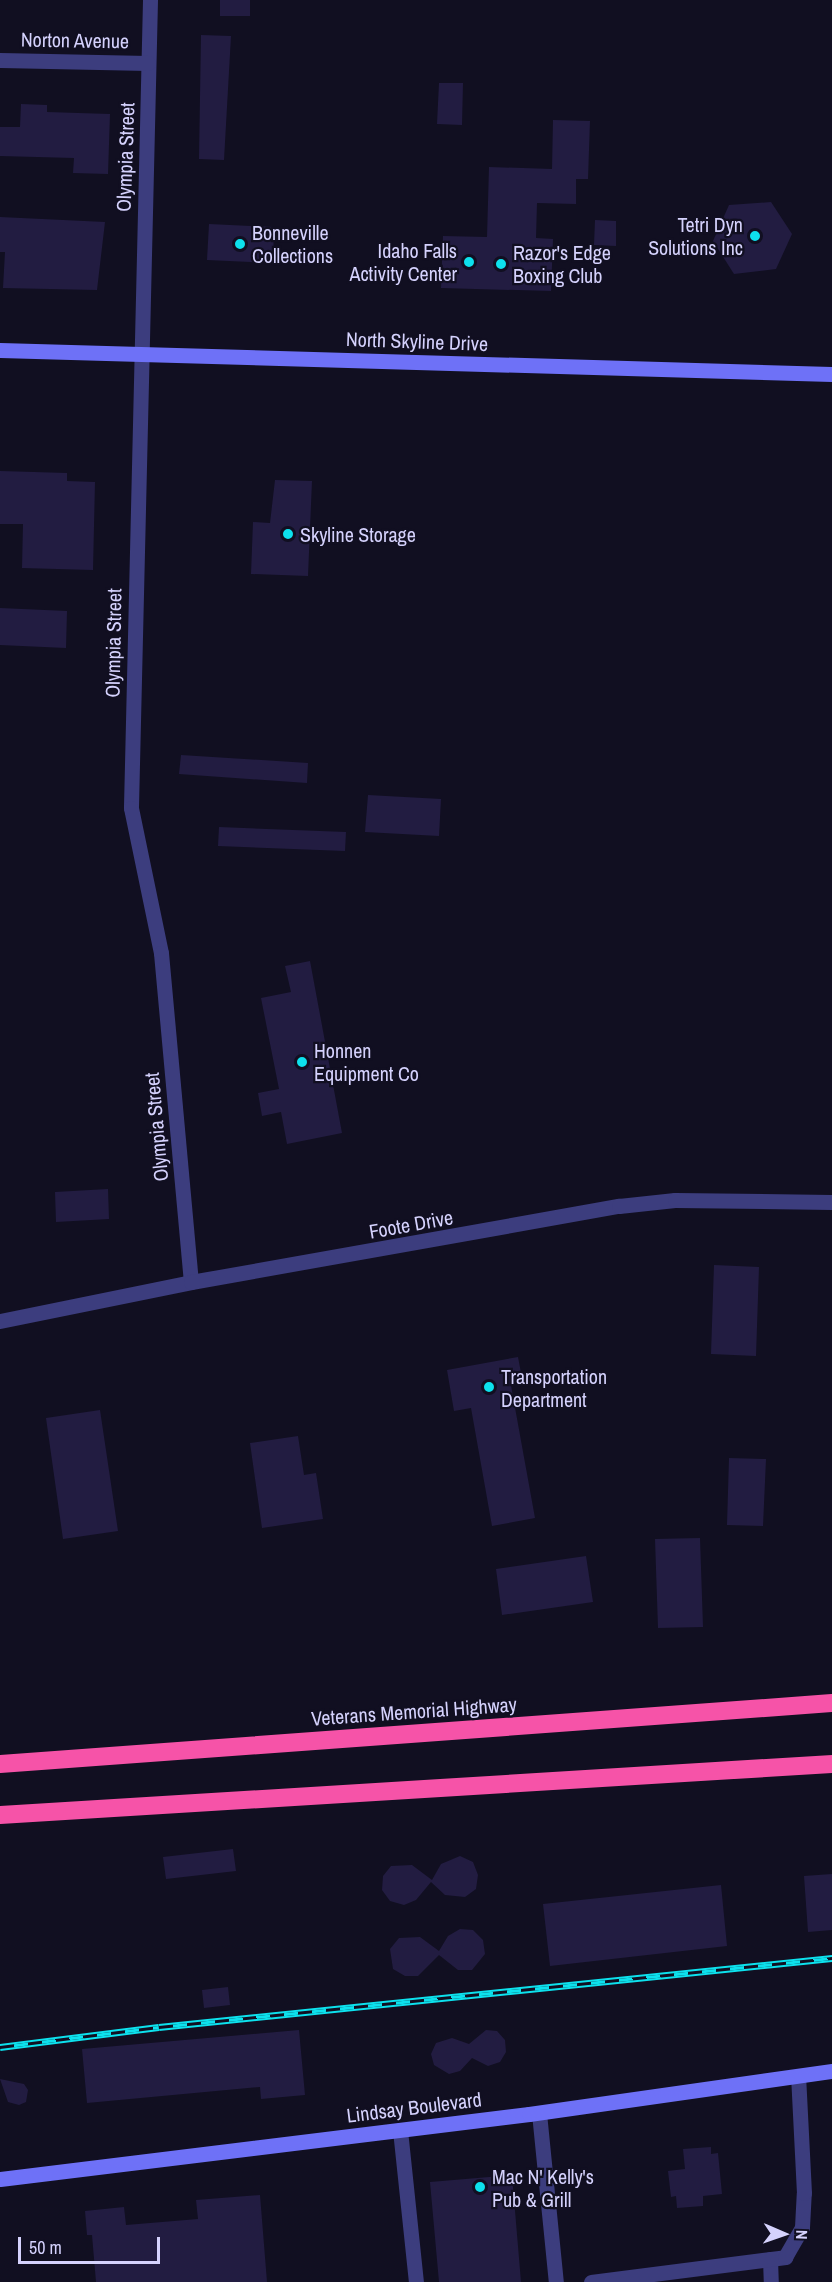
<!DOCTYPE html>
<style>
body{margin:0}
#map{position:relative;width:832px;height:2282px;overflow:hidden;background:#110f21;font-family:"Archivo Narrow",sans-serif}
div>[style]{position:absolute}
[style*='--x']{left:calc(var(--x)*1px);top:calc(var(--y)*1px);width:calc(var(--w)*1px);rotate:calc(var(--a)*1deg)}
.building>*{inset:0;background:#221c41}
.street>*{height:15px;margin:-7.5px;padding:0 7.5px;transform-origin:7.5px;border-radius:7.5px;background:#3c3d7e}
.secondary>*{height:15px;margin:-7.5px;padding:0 7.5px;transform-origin:7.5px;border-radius:7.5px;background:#6e71f7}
.highway>*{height:18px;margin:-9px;padding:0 9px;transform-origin:9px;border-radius:9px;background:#f653a8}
.rail>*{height:7px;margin-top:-3.5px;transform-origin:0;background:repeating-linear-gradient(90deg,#110f21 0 14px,#0de1ed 0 28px);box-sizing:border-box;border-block:2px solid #0de1ed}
.dots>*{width:16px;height:16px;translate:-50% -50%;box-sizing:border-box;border:3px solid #110f21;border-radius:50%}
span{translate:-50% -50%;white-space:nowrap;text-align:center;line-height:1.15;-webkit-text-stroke:4.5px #110f21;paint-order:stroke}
.street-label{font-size:20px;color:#d5d2fd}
.poi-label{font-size:20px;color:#d5d2fd}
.right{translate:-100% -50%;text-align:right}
.left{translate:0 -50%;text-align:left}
.north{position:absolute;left:754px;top:2204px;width:60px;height:60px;-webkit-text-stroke:4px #110f21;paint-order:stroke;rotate:92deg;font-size:16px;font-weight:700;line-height:24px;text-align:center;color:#d5d2fd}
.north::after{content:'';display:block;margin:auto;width:21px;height:27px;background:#d5d2fd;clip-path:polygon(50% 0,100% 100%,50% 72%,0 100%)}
.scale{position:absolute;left:18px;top:2237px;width:142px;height:27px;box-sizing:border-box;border:3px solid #d5d2fd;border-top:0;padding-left:8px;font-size:18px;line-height:21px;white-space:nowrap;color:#d5d2fd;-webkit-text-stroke:4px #110f21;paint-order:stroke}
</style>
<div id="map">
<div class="building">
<div style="clip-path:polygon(220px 0,250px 0,250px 16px,220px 16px)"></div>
<div style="clip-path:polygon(201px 35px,231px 36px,224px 160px,199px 159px)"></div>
<div style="clip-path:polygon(439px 83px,463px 83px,462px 125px,437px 124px)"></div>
<div style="clip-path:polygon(21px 104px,47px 105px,47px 112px,110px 114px,108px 174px,73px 173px,74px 158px,0 156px,0 127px,20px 127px)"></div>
<div style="clip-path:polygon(553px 120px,590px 121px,588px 179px,576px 179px,576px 204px,537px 203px,536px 238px,553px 239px,551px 291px,441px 288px,443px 236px,487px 237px,489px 167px,552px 169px)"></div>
<div style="clip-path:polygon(771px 202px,792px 234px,776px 269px,734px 274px,713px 241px,729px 205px)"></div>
<div style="clip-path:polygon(0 217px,105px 222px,97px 290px,3px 288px,5px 252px,0 252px)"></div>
<div style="clip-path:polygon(595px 220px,616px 221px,616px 246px,594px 245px)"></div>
<div style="clip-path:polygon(209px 224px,274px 227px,273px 263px,207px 260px)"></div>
<div style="clip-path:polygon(0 471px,67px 473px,67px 481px,95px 482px,93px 570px,22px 568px,23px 524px,0 524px)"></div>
<div style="clip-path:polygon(275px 480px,312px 481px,308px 576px,251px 574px,253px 522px,270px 523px)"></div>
<div style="clip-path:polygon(0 608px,67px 611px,66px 648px,0 645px)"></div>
<div style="clip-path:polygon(181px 755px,308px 763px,307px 783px,179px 774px)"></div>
<div style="clip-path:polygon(368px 795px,441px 799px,439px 836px,365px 832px)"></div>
<div style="clip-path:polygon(219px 827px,346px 832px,345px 851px,218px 846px)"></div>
<div style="clip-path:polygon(310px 961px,342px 1133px,287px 1144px,281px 1112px,262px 1116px,258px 1093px,279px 1089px,261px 998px,291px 992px,285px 966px)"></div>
<div style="clip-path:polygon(108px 1189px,109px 1219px,56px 1222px,55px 1192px)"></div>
<div style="clip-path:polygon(714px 1265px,759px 1267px,756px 1356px,711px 1354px)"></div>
<div style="clip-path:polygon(518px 1357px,522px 1378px,510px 1380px,535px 1518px,492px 1526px,471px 1408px,454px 1411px,447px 1370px)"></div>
<div style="clip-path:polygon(100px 1410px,118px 1531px,63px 1539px,46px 1418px)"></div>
<div style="clip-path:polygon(298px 1436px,304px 1475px,316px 1473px,323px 1519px,262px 1528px,250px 1443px)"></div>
<div style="clip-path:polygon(729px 1458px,766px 1459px,763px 1526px,727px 1525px)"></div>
<div style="clip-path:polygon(700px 1538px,703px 1627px,658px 1628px,655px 1539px)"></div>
<div style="clip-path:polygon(586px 1556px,593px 1602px,502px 1615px,496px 1569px)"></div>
<div style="clip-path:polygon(233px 1849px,236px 1871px,166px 1879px,163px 1857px)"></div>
<div style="clip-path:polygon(460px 1856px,473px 1862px,478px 1875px,476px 1889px,465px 1897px,445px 1895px,431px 1882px,416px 1900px,404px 1905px,390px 1901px,382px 1890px,383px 1876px,391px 1866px,412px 1865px,432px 1880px,441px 1864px)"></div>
<div style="clip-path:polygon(832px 1874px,832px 1930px,808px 1932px,804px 1876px)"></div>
<div style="clip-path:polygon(721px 1885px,727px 1946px,550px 1966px,543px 1904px)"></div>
<div style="clip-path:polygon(460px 1929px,473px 1930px,483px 1940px,485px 1954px,472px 1970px,458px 1970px,439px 1955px,418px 1976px,405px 1976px,393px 1969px,390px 1949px,399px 1938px,420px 1937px,439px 1951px,448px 1936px)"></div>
<div style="clip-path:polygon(228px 1987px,230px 2005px,204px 2008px,202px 1990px)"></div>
<div style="clip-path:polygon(299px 2030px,305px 2095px,261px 2099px,260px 2087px,87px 2103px,82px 2049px)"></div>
<div style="clip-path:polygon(486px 2030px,497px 2031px,505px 2040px,506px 2052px,500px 2062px,488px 2066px,472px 2058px,460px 2071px,449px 2074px,434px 2065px,431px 2054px,436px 2043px,452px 2038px,469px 2044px)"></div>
<div style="clip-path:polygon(0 2079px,24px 2084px,28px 2090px,26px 2102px,19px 2105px,8px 2102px)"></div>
<div style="clip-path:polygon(711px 2147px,711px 2154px,718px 2153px,722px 2194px,703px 2196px,703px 2206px,677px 2208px,676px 2196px,671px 2197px,668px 2171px,685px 2169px,683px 2149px)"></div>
<div style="clip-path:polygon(512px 2175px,521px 2282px,439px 2282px,430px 2182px)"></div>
<div style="clip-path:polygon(260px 2195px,267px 2282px,96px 2282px,92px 2235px,87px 2235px,85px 2211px,124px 2207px,126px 2225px,198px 2219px,196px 2200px)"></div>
</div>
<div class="street">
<div style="--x:150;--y:0;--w:808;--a:91.35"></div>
<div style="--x:131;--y:808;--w:148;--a:78.3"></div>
<div style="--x:161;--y:953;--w:330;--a:84.8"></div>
<div style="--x:0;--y:60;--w:148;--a:1.2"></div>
<div style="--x:0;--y:1321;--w:195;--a:-11.5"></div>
<div style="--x:191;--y:1282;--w:435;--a:-10.1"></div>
<div style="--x:619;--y:1206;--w:56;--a:-6.1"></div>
<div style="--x:675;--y:1200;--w:157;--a:0.7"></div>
<div style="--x:539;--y:2113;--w:170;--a:84.3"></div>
<div style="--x:400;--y:2130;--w:153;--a:84"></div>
<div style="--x:770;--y:2259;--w:23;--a:88"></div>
<div style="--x:591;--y:2282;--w:196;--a:-7.3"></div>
<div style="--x:785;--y:2257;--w:34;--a:-60"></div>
<div style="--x:802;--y:2227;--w:34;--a:-87"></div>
<div style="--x:804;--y:2193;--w:117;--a:-92.9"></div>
</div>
<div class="secondary">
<div style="--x:0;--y:350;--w:832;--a:1.65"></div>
<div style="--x:0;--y:2179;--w:533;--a:-7.01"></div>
<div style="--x:529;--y:2114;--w:306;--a:-8.1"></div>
</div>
<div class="highway">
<div style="--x:0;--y:1764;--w:834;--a:-4.19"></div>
<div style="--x:0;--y:1815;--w:834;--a:-3.51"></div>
</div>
<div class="rail">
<div style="--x:0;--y:2047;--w:160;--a:-7.2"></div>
<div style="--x:159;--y:2027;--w:677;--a:-5.85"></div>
</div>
<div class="dots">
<div style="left:755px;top:236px;background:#0de1ed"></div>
<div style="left:240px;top:244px;background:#0de1ed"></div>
<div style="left:469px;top:262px;background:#0de1ed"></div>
<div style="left:501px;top:264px;background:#0de1ed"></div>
<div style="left:288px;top:534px;background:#0de1ed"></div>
<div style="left:302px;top:1062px;background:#0de1ed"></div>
<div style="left:489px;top:1387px;background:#0de1ed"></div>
<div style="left:480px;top:2187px;background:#0de1ed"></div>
</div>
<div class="street-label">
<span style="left:75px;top:40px;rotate:1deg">Norton Avenue</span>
<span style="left:125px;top:157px;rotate:-88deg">Olympia Street</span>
<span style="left:417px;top:341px;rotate:2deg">North Skyline Drive</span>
<span style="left:113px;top:643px;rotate:-89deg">Olympia Street</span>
<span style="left:156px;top:1127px;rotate:-95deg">Olympia Street</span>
<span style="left:411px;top:1224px;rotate:-10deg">Foote Drive</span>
<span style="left:414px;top:1711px;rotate:-4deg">Veterans Memorial Highway</span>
<span style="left:414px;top:2107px;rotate:-7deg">Lindsay Boulevard</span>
</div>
<div class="poi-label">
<span class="right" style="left:743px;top:236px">Tetri Dyn<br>Solutions Inc</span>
<span class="left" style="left:252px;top:244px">Bonneville<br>Collections</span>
<span class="right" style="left:457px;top:262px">Idaho Falls<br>Activity Center</span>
<span class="left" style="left:513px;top:264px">Razor's Edge<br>Boxing Club</span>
<span class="left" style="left:300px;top:534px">Skyline Storage</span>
<span class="left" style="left:314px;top:1062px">Honnen<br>Equipment Co</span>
<span class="left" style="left:501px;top:1388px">Transportation<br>Department</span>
<span class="left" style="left:492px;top:2188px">Mac N' Kelly's<br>Pub &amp; Grill</span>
</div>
<div class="north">N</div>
<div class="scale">50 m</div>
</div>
